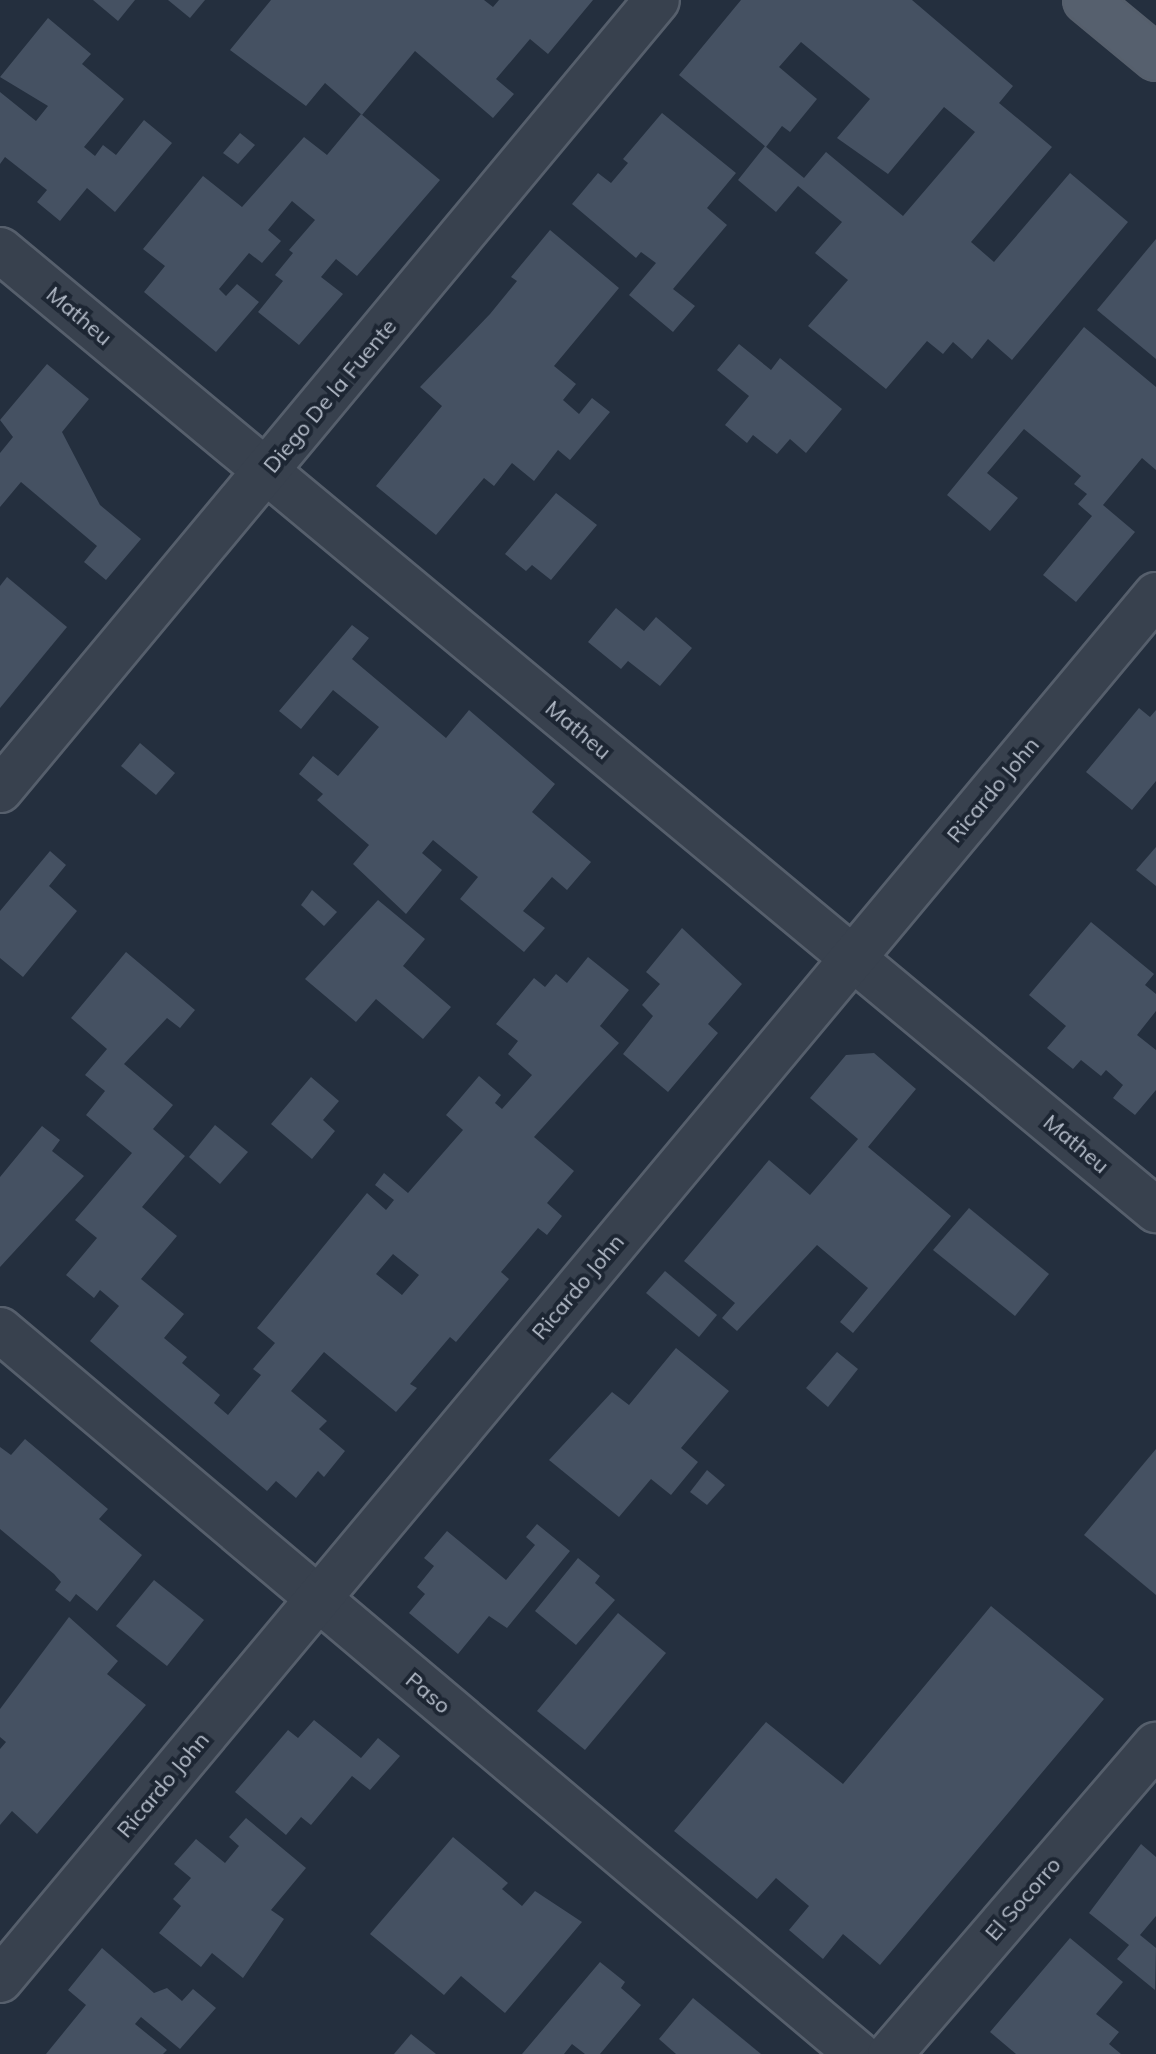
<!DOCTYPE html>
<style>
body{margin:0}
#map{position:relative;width:1156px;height:2054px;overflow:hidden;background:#242f3e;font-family:Mulish,sans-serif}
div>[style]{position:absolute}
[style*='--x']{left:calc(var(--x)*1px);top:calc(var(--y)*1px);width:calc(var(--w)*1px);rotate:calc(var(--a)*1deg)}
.building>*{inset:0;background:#455162}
.roads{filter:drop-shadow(2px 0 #565f6c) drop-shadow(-2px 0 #565f6c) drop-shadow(0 2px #565f6c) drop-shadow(0 -2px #565f6c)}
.minor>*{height:44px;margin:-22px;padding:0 22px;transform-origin:22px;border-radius:22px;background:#38414e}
.major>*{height:44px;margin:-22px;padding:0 22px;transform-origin:22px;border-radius:22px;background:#56606e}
span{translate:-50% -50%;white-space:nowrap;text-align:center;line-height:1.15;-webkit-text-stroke:8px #1d2633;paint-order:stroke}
.street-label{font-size:22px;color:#b4bcc9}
</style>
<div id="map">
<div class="building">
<div style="clip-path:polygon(93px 0,135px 0,118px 21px)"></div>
<div style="clip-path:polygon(168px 0,205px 0,190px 18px)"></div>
<div style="clip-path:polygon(271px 0,484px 0,493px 7px,499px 0,593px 0,548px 54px,530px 39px,496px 79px,514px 94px,493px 118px,415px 51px,362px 115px,325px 83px,306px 106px,230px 50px)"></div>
<div style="clip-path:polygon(741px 0,912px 0,1013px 86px,999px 103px,1052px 147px,971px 242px,994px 262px,1070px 173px,1128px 222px,1012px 360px,988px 339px,972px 359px,953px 342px,943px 354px,927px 341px,886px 389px,808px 326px,848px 280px,815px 253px,842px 222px,798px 186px,776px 212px,738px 180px,765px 146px,804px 178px,826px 152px,903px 216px,975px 132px,944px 107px,888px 174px,837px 138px,870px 99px,801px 42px,779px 67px,817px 99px,790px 132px,782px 126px,766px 147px,679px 75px)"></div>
<div style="clip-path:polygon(48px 18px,91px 54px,82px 64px,124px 99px,84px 147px,95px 156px,103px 145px,116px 155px,144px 120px,172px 143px,115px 212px,87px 188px,60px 221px,37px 202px,47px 190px,5px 157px,0 164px,0 92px,36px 121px,48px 106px,0 77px)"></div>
<div style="clip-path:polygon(662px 113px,736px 173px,707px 208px,727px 225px,673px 289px,695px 306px,673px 332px,629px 295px,656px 263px,641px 252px,636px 258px,572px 204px,598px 173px,611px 183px,628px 163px,623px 159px)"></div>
<div style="clip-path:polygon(361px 114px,440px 180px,357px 276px,336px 259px,321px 277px,343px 294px,299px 345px,258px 312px,283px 281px,275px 275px,293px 253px,289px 250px,315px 220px,292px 201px,268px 230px,281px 241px,262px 263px,249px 253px,219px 289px,226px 296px,237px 284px,259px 302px,216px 352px,144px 292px,165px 266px,143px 249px,203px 176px,242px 207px,304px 137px,327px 155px)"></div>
<div style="clip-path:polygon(240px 133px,255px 145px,238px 164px,223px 153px)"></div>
<div style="clip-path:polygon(550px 230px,619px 288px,554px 366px,576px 384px,563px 400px,579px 414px,592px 398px,610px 412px,570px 460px,558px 450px,534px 481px,512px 463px,494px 486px,484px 478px,436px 535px,376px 486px,442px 406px,420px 387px,490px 314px,517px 281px,511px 277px)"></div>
<div style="clip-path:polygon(1156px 239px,1156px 359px,1097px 310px)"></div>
<div style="clip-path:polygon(1084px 327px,1156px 387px,1156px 470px,1142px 458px,1103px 505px,1135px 532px,1076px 602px,1043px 575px,1092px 516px,1078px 504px,1087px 494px,1074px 484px,1081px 476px,1024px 429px,987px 473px,1018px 498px,990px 531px,947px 495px)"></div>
<div style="clip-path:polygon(739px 344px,771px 370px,780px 358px,842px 409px,806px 453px,790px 439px,777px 454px,753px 435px,747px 443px,725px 425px,749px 396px,717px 370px)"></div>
<div style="clip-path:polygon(47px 364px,89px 399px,62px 432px,100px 505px,141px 539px,106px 580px,84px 562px,97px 546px,21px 482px,0 507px,0 453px,13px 437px,0 420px)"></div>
<div style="clip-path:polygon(556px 493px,597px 525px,551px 580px,532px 565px,526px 571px,505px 554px)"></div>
<div style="clip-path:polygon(7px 577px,67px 627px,0 708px,0 586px)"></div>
<div style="clip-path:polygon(616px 608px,644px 631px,656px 617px,692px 648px,660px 686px,628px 661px,621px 669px,588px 642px)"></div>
<div style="clip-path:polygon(352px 625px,369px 638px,352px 659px,446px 738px,469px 710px,555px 784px,532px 812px,591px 862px,567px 890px,552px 877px,523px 911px,545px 928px,524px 952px,460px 899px,478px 877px,433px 840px,422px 853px,442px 870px,406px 914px,353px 864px,369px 845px,317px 800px,323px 794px,299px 774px,313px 756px,338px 776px,379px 727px,333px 690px,301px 729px,279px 711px)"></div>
<div style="clip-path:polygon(1139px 708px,1150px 717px,1156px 710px,1156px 781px,1132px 810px,1086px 772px)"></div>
<div style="clip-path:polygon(140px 743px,175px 773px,156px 795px,121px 766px)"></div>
<div style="clip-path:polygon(1156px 847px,1156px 886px,1136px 870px)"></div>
<div style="clip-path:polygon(50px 851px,66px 865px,49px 886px,77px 911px,23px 977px,0 958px,0 911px)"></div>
<div style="clip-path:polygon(312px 890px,337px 912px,324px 926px,301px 905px)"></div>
<div style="clip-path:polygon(378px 900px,425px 939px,403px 966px,451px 1007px,423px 1039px,376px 999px,356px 1022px,305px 979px)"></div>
<div style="clip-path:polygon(1091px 922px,1154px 974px,1145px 985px,1156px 994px,1156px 1011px,1137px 1035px,1156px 1050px,1156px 1090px,1135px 1115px,1113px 1098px,1123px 1085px,1106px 1070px,1101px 1076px,1081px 1060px,1073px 1069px,1047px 1048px,1066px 1026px,1029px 995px)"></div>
<div style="clip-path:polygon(682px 928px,742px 984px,708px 1024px,718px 1033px,668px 1092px,623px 1054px,653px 1016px,642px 1005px,660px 984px,646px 972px)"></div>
<div style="clip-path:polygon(evenodd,126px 952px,195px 1010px,180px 1028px,167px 1018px,124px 1064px,173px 1105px,153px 1129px,185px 1156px,142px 1207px,177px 1236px,141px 1279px,184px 1314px,164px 1338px,187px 1357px,182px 1363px,220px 1395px,214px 1403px,228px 1415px,261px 1375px,253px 1369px,275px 1343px,257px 1328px,367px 1193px,386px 1210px,394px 1200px,375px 1185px,384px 1173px,408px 1193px,463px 1130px,446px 1115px,479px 1076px,501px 1095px,495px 1103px,502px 1109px,532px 1075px,508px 1054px,518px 1041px,496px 1024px,534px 978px,545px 987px,556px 974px,567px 983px,588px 957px,629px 990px,600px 1026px,619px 1043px,534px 1137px,574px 1171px,547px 1203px,562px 1216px,547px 1235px,538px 1228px,501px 1272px,509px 1279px,456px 1342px,450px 1337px,410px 1384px,417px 1388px,396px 1412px,324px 1352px,291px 1391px,327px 1421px,319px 1429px,345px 1451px,324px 1477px,318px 1471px,296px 1498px,276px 1481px,267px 1491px,90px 1341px,119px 1306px,100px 1290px,94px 1298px,66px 1275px,97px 1238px,75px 1220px,132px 1153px,86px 1115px,105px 1091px,85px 1075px,107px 1049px,71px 1018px,126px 952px,393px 1254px,419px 1275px,402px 1295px,376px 1274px,393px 1254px)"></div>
<div style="clip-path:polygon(874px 1053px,916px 1089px,868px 1147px,951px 1216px,853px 1333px,840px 1322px,868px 1288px,817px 1245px,737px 1331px,722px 1318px,735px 1303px,684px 1261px,769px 1160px,810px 1195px,858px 1139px,810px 1098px,846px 1055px)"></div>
<div style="clip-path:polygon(311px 1077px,339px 1101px,323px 1120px,335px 1131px,312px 1159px,271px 1124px)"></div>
<div style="clip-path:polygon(215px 1125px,248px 1152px,220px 1184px,189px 1157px)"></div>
<div style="clip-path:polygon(42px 1126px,60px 1140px,52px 1151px,84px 1176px,0 1267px,0 1177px)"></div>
<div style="clip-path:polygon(969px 1208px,1049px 1274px,1015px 1316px,933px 1250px)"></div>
<div style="clip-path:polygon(665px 1271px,717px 1315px,699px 1337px,646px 1293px)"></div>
<div style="clip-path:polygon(676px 1348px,729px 1391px,681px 1448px,698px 1462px,671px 1495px,651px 1479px,619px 1517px,549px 1460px,612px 1392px,629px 1405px)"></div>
<div style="clip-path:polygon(837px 1352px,858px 1369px,828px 1407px,806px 1388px)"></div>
<div style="clip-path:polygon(25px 1439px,108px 1509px,99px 1519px,142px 1555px,97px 1611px,76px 1594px,70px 1602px,55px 1590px,61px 1582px,54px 1574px,0 1529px,0 1447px,11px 1455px)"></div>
<div style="clip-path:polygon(1156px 1449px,1156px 1595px,1084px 1535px)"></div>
<div style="clip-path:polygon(707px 1470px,725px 1485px,707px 1505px,690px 1492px)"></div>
<div style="clip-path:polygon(537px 1524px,570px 1551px,507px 1628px,489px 1616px,458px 1654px,409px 1613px,425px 1594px,417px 1587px,434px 1566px,424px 1558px,447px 1531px,506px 1580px,535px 1545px,526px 1537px)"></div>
<div style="clip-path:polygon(578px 1558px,600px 1576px,595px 1583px,615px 1600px,576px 1645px,535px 1611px)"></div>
<div style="clip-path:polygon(154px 1580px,204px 1620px,167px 1666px,116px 1626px)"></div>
<div style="clip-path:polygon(991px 1606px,1104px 1699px,880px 1965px,843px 1934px,823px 1959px,789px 1930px,809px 1906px,776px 1878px,757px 1899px,674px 1831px,766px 1722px,843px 1784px)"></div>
<div style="clip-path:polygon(618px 1613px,666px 1653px,585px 1750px,537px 1711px)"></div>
<div style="clip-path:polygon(69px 1617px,118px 1661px,107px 1674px,146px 1705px,37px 1834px,12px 1811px,0 1825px,0 1749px,6px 1742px,0 1737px,0 1709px)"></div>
<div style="clip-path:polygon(314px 1720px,361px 1758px,378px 1738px,400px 1756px,370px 1790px,352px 1776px,311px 1825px,301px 1817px,286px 1835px,235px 1792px,288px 1730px,298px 1738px)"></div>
<div style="clip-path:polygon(246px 1818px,306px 1868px,271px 1910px,284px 1919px,243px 1978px,212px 1953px,201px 1967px,159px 1933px,181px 1906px,173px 1899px,191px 1878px,174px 1864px,196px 1839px,225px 1863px,239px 1846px,229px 1837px)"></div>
<div style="clip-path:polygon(453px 1837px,508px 1883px,502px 1889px,522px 1906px,535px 1891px,582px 1922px,505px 2013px,461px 1976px,444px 1995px,370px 1934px)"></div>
<div style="clip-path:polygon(1141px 1844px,1156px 1857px,1156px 1916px,1140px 1935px,1156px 1948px,1155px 1990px,1117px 1959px,1129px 1945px,1089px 1913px)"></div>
<div style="clip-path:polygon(1070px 1938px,1123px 1982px,1096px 2014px,1119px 2032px,1109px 2044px,1121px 2054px,1016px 2054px,990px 2032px)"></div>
<div style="clip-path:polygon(102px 1948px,154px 1993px,167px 1988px,182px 2001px,193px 1989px,216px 2008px,180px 2049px,141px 2017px,135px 2024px,167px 2050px,163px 2054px,46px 2054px,86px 2005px,68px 1990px)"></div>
<div style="clip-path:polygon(600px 1962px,625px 1982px,621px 1988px,641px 2005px,600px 2054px,585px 2054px,572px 2044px,564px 2054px,522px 2054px)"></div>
<div style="clip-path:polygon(693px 1998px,761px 2054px,676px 2054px,659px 2039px)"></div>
<div style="clip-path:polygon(411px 2034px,436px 2054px,394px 2054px)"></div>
</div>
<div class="roads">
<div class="minor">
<div style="--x:0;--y:250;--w:1503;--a:39.71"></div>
<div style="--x:0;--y:790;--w:1027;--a:-50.25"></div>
<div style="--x:0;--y:1330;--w:1123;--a:40.16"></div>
<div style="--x:0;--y:1980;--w:1804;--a:-50.15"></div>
<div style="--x:890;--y:2054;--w:408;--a:-49.3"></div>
</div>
<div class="major">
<div style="--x:1086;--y:0;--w:91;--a:39.6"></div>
</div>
</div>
<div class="street-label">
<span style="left:79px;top:316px;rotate:40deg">Matheu</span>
<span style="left:330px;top:396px;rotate:-50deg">Diego De la Fuente</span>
<span style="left:578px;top:730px;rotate:40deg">Matheu</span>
<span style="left:993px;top:790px;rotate:-50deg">Ricardo John</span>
<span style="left:1076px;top:1144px;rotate:40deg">Matheu</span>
<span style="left:578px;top:1287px;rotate:-50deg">Ricardo John</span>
<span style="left:428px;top:1693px;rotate:40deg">Paso</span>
<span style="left:163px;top:1785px;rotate:-50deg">Ricardo John</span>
<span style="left:1023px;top:1899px;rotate:-49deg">El Socorro</span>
</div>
</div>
